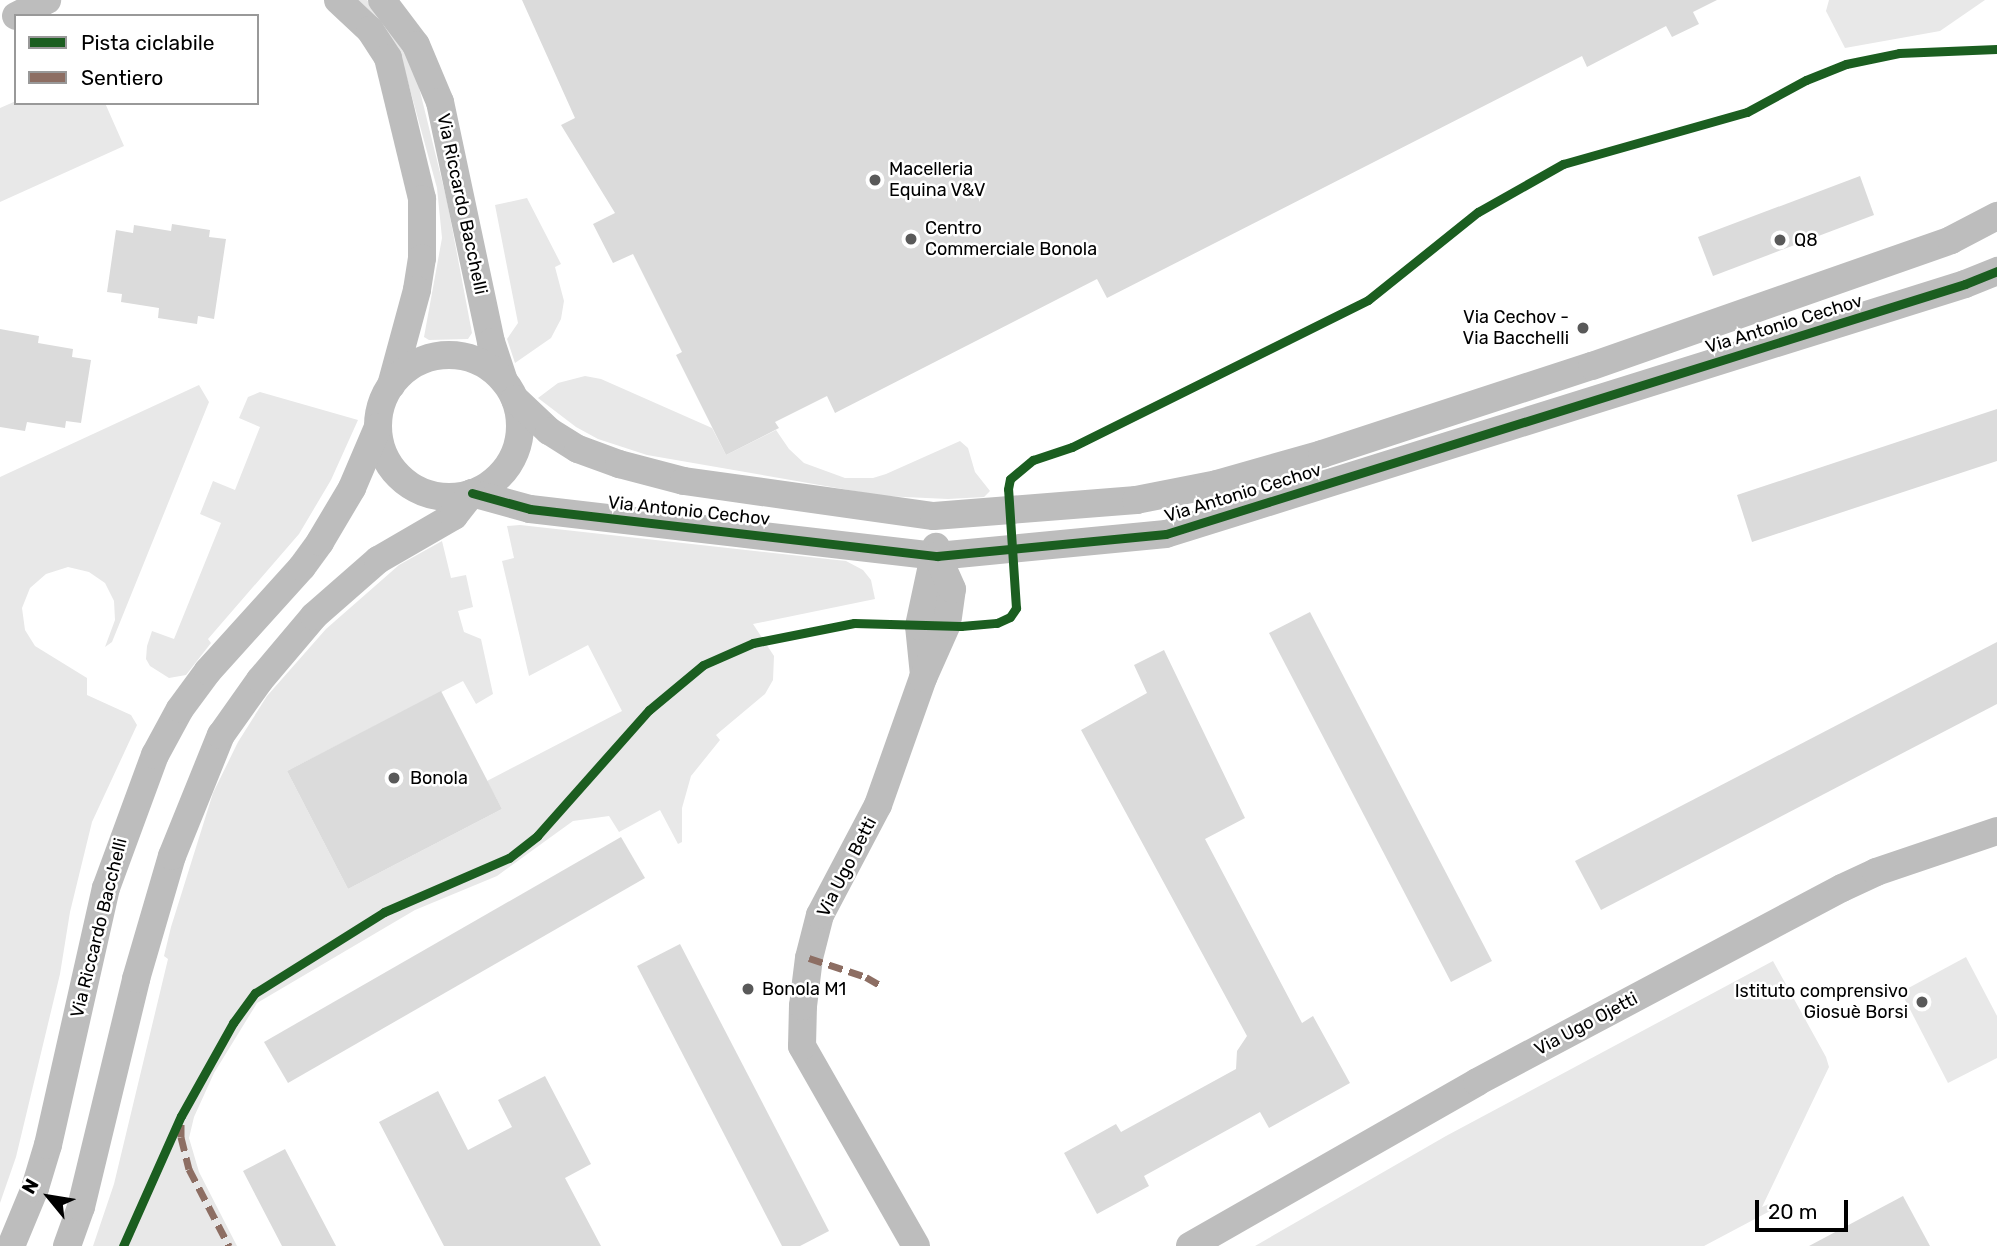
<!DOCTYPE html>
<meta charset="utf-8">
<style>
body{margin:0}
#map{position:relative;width:1997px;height:1246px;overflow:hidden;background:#fff;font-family:Rubik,sans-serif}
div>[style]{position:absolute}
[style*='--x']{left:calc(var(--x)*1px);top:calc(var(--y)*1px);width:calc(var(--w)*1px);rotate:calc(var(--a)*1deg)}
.green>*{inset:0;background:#e8e8e8}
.building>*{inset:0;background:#dbdbdb}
.street>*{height:28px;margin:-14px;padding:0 14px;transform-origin:14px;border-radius:14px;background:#bdbdbd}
.street>.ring{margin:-14px;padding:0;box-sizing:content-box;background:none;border:28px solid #bdbdbd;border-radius:50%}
.quiet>*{height:7px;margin-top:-3.5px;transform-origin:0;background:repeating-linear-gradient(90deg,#8d6e63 0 14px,transparent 0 21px)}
.cycleway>*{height:9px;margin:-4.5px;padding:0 4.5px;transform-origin:4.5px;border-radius:4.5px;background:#1b5e20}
.dots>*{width:19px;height:19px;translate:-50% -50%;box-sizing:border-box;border:4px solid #fff;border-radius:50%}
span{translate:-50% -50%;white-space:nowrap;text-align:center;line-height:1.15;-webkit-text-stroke:5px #fff;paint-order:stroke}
.poi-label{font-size:18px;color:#000}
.left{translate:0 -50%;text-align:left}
.right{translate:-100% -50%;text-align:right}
.street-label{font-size:18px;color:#000}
.legend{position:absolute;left:14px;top:14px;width:245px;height:91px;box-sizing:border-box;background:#fff;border:2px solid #999;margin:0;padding:9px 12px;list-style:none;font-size:21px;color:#000}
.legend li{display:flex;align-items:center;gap:14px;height:35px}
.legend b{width:35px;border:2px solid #999}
.north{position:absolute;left:14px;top:1162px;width:70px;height:70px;-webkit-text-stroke:5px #fff;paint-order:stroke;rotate:300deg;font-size:19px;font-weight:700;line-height:28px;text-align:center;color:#000}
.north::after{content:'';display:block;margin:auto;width:24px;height:32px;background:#000;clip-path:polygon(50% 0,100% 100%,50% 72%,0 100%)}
.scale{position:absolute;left:1755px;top:1200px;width:93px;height:32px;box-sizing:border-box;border:4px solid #000;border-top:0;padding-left:9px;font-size:21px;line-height:24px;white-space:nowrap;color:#000;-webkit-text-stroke:5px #fff;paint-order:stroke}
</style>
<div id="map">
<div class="green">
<div style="clip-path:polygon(355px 0,367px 0,381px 14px,396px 33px,417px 79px,447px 201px,472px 333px,468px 339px,429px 340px,424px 337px,442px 238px,437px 188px,403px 64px)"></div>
<div style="clip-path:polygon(1829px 0,1985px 0,1940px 31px,1845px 48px,1826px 11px)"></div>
<div style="clip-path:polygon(16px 101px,16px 103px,105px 103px,124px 146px,0 202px,0 108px)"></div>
<div style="clip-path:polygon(527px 198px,561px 264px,555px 267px,564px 301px,561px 319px,551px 338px,515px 363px,507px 339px,518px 323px,495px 205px)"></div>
<div style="clip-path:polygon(585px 376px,601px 379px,712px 428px,726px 455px,776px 430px,789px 449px,804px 463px,845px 478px,873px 478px,886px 474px,960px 441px,968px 448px,975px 472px,990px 491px,984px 497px,948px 499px,883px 496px,647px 455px,598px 439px,576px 427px,538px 398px,558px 383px)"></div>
<div style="clip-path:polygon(199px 385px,209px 402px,112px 642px,105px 647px,115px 620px,114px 601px,105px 583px,89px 572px,68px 567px,46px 574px,30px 588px,22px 608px,25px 630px,35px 646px,87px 678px,87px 695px,131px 715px,137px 725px,92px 822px,70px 912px,60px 974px,16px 1157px,0 1203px,0 477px)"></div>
<div style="clip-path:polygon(260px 392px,358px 420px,331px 480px,299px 534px,208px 639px,211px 643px,186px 675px,169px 678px,150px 666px,146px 659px,147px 646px,152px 631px,174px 639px,221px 523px,200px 514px,213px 481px,235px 490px,260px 427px,239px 418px,248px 397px)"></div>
<div style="clip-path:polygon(520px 525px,846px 561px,863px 570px,871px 580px,875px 599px,753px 624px,774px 656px,773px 680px,765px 694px,716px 735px,720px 740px,691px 776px,682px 808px,682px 842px,678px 844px,660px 810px,619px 832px,609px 816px,573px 821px,497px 876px,415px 910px,257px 1003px,214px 1073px,194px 1117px,189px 1138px,199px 1172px,237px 1246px,93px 1246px,114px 1184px,168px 959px,164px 956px,171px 927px,213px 793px,238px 742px,267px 696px,326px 629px,399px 565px,442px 541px,451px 578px,466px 575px,473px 607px,458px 611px,464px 632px,481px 639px,493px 694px,476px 704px,463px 681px,287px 771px,348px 889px,502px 809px,487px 781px,622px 711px,588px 645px,529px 676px,502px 561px,514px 558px,507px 526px)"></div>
<div style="clip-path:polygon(1966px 957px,1997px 1016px,1997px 1058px,1948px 1083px,1901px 992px)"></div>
<div style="clip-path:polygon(1773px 961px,1826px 1057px,1829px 1067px,1762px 1207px,1775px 1201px,1770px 1211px,1704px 1246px,1255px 1246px,1446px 1136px)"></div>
</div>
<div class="building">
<div style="clip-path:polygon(522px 0,1717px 0,1693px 12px,1699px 24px,1672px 37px,1666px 26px,1587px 67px,1582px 56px,1107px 298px,1097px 279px,835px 413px,827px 396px,775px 422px,779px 428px,726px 455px,676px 355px,682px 352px,633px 254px,613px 263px,593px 224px,615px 213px,561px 125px,575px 118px)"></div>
<div style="clip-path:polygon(1860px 176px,1874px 215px,1713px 276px,1698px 237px)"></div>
<div style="clip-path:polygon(172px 224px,210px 230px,209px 237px,226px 239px,214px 319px,198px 316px,197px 324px,158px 318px,159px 308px,121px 302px,122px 294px,107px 292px,116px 230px,133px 233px,134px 225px,171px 231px)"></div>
<div style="clip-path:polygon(0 329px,39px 336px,38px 343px,73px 349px,72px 357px,91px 360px,81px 423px,66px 421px,65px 428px,27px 422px,25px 431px,0 427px)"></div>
<div style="clip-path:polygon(1997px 409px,1997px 461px,1752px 542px,1737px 495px)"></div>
<div style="clip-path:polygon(1310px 612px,1492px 961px,1451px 982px,1269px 633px)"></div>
<div style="clip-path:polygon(1997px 642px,1997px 704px,1601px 910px,1575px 861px)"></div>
<div style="clip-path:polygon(1164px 650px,1245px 818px,1205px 839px,1302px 1023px,1313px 1016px,1350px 1083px,1269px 1128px,1260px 1112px,1144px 1176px,1149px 1186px,1097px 1214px,1064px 1153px,1116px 1124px,1121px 1132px,1236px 1069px,1237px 1051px,1247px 1036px,1081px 730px,1147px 693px,1134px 665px)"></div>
<div style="clip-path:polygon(441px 691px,502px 809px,348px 889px,287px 771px)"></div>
<div style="clip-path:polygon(621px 837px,645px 878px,288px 1083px,264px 1042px)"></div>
<div style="clip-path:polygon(680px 944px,829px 1231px,800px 1246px,782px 1246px,637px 966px)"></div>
<div style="clip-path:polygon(545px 1076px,591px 1164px,565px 1178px,601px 1246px,444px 1246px,379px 1122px,438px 1091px,468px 1150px,512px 1127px,498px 1100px)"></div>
<div style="clip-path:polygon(285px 1149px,306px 1189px,336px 1246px,282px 1246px,243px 1171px)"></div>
<div style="clip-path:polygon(1903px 1196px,1930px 1246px,1809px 1246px)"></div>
</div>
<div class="street">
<div style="--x:338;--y:0;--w:44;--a:43.2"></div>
<div style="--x:370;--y:30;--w:33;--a:57"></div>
<div style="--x:388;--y:58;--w:145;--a:76.4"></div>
<div style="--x:422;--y:199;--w:59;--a:90"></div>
<div style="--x:422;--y:258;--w:32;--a:99"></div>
<div style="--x:417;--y:290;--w:99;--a:105.2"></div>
<div style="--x:382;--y:0;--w:56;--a:52.9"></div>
<div style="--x:416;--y:45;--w:62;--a:67.2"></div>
<div style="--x:440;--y:102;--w:245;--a:78"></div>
<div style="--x:491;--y:342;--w:41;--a:71.6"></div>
<div style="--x:16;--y:16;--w:35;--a:-27"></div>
<div class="ring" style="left:378px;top:355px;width:114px;height:114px"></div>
<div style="--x:515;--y:399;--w:47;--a:43.3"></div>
<div style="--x:549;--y:431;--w:34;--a:32"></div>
<div style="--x:578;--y:449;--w:44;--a:20.1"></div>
<div style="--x:619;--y:464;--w:67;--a:14.7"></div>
<div style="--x:684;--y:481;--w:252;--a:8"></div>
<div style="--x:934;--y:516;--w:203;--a:-4.5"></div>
<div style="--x:1136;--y:500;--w:83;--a:-11.2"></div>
<div style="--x:1217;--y:484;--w:109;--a:-15.9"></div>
<div style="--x:1322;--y:454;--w:284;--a:-18.1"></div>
<div style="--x:1592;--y:366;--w:380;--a:-19.3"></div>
<div style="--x:1951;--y:240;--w:52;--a:-27.6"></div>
<div style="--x:472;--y:493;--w:60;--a:15.4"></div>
<div style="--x:530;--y:509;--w:410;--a:6.6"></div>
<div style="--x:937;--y:556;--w:230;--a:-5.5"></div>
<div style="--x:1166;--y:534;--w:837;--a:-17.37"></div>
<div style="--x:1965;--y:284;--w:35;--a:-22"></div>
<div style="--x:924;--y:675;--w:49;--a:-95.8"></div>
<div style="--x:919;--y:626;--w:81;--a:-77.9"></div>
<div style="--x:11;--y:1246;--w:63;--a:-67.5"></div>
<div style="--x:35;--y:1188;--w:45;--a:-73.2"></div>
<div style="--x:48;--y:1145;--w:263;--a:-77.3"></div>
<div style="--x:106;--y:888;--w:142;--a:-69.8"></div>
<div style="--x:155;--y:755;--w:52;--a:-61.5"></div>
<div style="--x:180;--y:709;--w:47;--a:-53.6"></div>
<div style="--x:208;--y:671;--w:140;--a:-47.9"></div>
<div style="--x:302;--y:567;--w:31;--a:-54"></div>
<div style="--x:320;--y:542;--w:63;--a:-59.3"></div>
<div style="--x:352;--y:488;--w:66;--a:-66.9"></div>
<div style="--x:67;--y:1246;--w:41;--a:-70.3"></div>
<div style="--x:81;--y:1207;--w:235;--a:-76.4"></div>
<div style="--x:136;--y:979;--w:128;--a:-73.7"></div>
<div style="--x:172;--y:856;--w:131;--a:-68"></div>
<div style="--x:221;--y:735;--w:67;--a:-54.7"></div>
<div style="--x:260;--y:680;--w:84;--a:-49.8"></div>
<div style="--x:314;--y:616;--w:85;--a:-41.2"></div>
<div style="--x:378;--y:560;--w:88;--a:-30.1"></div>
<div style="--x:454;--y:516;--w:29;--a:-52"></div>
<div style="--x:916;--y:1246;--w:230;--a:-119.7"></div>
<div style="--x:802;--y:1046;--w:40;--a:-88.6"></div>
<div style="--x:803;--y:1006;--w:48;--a:-82.9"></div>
<div style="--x:809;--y:958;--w:44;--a:-75.7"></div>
<div style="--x:820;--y:915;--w:124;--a:-62.2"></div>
<div style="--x:878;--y:805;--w:135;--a:-70.5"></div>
<div style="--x:923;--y:678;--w:59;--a:-66"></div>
<div style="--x:947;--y:624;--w:35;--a:-82"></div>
<div style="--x:952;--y:589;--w:36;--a:-114"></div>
<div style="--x:1190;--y:1246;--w:331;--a:-29.7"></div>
<div style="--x:1477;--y:1082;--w:413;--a:-28"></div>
<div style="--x:1842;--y:888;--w:38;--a:-25"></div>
<div style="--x:1876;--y:872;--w:128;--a:-18.7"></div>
</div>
<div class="quiet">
<div style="--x:809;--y:958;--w:60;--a:18.4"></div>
<div style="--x:866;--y:977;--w:20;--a:30"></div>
<div style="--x:181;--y:1124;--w:13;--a:90"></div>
<div style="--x:181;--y:1137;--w:33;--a:76"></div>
<div style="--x:189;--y:1169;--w:87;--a:62.5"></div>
</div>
<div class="cycleway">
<div style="--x:472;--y:493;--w:60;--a:15.4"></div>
<div style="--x:530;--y:509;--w:410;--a:6.6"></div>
<div style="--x:937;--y:556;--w:230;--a:-5.5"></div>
<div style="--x:1166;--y:534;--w:837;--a:-17.37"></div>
<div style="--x:1965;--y:284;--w:35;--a:-22"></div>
<div style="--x:123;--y:1246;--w:142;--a:-66"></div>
<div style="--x:181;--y:1116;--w:107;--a:-60.8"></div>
<div style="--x:233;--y:1023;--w:37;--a:-54"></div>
<div style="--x:255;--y:993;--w:152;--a:-32.1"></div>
<div style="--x:384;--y:912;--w:136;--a:-23.4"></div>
<div style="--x:509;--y:858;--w:36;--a:-38"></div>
<div style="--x:537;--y:836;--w:169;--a:-48.4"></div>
<div style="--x:649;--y:710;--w:70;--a:-39.8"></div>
<div style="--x:703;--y:665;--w:55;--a:-23.7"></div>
<div style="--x:753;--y:643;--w:103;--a:-11.2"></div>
<div style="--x:854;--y:623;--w:107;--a:1.6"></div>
<div style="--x:961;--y:626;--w:36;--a:-5"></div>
<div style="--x:997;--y:623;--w:14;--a:-25"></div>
<div style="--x:1010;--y:617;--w:11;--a:-56"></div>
<div style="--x:1016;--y:608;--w:119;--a:-93.8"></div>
<div style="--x:1008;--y:489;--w:10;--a:-79"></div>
<div style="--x:1010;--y:479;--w:30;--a:-40"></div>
<div style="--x:1033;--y:460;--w:41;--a:-18.4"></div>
<div style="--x:1072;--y:447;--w:330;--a:-26.4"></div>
<div style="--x:1368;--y:300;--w:141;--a:-38.7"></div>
<div style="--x:1478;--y:212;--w:98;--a:-29.5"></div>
<div style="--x:1563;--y:164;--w:191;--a:-15.8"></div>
<div style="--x:1747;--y:112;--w:67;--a:-28.5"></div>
<div style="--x:1806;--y:80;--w:43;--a:-21.8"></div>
<div style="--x:1846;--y:64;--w:54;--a:-11.7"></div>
<div style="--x:1899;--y:53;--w:98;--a:-2.3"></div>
</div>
<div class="dots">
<div style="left:875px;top:180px;background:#595959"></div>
<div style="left:911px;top:239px;background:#595959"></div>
<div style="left:1780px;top:240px;background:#595959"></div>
<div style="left:1583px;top:328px;background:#595959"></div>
<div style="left:394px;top:778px;background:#595959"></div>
<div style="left:748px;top:989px;background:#595959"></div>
<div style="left:1922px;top:1002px;background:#595959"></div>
</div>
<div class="poi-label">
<span class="left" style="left:889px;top:180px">Macelleria<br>Equina V&amp;V</span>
<span class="left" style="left:925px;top:239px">Centro<br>Commerciale Bonola</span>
<span class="left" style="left:1794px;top:240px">Q8</span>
<span class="right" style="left:1569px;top:328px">Via Cechov -<br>Via Bacchelli</span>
<span class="left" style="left:410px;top:778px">Bonola</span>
<span class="left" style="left:762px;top:989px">Bonola M1</span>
<span class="right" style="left:1908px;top:1002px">Istituto comprensivo<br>Giosuè Borsi</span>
</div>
<div class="street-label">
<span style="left:462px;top:204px;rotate:78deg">Via Riccardo Bacchelli</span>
<span style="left:1784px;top:324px;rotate:-17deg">Via Antonio Cechov</span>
<span style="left:1243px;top:493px;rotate:-17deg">Via Antonio Cechov</span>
<span style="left:689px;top:511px;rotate:6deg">Via Antonio Cechov</span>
<span style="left:847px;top:867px;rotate:-63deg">Via Ugo Betti</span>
<span style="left:99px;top:928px;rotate:-76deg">Via Riccardo Bacchelli</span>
<span style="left:1586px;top:1024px;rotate:-28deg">Via Ugo Ojetti</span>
</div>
<ul class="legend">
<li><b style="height:9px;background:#1b5e20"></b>Pista ciclabile</li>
<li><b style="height:9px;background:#8d6e63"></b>Sentiero</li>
</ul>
<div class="north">N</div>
<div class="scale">20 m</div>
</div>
